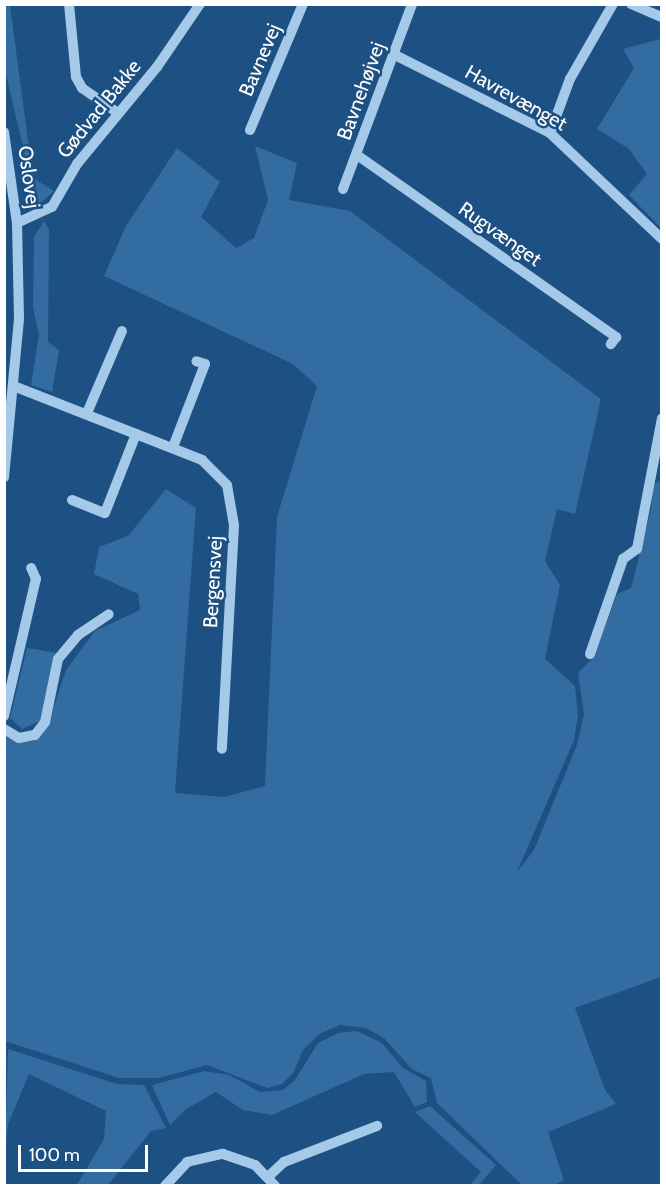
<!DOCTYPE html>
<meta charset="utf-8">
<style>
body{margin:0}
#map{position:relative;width:666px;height:1190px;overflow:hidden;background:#1e5183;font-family:Cabin,sans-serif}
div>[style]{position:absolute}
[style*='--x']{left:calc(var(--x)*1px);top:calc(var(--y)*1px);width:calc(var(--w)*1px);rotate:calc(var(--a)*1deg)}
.green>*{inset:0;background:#326ca1}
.minor>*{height:10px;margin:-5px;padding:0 5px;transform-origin:5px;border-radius:5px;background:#a5c9e9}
span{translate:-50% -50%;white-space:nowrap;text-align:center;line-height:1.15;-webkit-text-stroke:5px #1e5183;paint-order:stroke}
.street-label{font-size:20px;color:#fff}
.frame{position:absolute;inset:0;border:6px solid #fff;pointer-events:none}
.scale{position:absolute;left:18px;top:1145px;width:130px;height:27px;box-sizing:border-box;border:3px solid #fff;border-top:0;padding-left:8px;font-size:18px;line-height:21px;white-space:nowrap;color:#fff;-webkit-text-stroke:4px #1e5183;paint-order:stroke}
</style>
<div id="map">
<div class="green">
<div style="clip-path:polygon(4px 5px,10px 5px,33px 178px,54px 191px,35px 208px,29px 203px,24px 150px,5px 71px)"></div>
<div style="clip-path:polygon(660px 39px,662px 46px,661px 228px,629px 195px,647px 174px,628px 148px,597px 129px,634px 68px,623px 49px)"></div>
<div style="clip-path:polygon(255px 146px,297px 163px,289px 200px,350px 211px,601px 399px,575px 514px,557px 509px,545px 561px,560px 585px,545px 659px,575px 686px,578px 716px,574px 740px,517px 872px,534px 850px,577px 745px,584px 714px,578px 673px,594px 657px,617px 594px,631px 588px,651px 510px,653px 484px,661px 481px,661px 977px,575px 1008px,605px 1090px,616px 1104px,548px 1132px,564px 1180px,554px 1185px,522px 1185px,437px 1103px,431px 1078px,412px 1069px,384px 1038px,366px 1028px,340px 1025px,319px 1034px,303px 1050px,293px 1073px,282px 1084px,267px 1088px,207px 1065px,159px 1078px,119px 1078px,5px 1041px,4px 736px,21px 742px,48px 725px,66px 670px,95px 631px,140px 610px,138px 594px,94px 574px,99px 547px,128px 536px,166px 489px,196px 508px,175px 793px,224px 797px,265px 786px,277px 517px,317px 386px,293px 364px,104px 276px,126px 226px,177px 148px,220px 182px,201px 217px,236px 248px,254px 238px,268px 200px)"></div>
<div style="clip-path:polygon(44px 221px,49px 230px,48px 342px,59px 350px,52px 392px,31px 385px,39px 335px,33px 307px,34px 237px)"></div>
<div style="clip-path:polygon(27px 648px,57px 653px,40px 721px,22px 729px,10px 718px)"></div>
<div style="clip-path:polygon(357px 1031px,382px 1043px,403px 1068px,426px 1081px,427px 1102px,415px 1107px,394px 1072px,364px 1074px,272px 1115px,243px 1110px,216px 1092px,186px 1109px,170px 1125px,152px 1085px,204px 1071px,229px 1075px,260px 1092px,283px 1090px,295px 1080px,318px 1043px,338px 1033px)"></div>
<div style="clip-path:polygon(8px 1049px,117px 1084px,144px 1085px,166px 1128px,151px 1131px,108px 1185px,77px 1185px,104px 1139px,106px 1111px,29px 1074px,8px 1124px,5px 1153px)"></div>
<div style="clip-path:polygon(430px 1106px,496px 1165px,479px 1185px,470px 1185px,481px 1172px,415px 1112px)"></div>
</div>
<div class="minor">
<div style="--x:69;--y:4;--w:73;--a:84.5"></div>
<div style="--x:76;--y:77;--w:13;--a:61"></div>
<div style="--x:82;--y:88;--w:44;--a:34.8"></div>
<div style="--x:631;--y:4;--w:34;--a:23"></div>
<div style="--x:393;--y:54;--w:176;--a:26.7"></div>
<div style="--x:550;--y:133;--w:154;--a:43.4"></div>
<div style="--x:250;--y:130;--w:137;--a:-67.2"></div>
<div style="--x:4;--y:132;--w:92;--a:81.9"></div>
<div style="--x:17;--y:223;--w:96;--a:88.8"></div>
<div style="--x:19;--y:319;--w:159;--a:95.4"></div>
<div style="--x:550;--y:133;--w:58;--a:-69.7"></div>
<div style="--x:570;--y:79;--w:86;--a:-60.2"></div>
<div style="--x:357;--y:155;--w:317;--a:35.1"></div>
<div style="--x:616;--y:337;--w:9;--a:126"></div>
<div style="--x:343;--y:189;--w:197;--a:-69.5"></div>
<div style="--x:17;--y:223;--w:38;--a:-25"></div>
<div style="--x:52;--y:207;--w:50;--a:-59.8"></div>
<div style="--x:77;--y:164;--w:126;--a:-50.5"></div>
<div style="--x:157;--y:67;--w:76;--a:-55.7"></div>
<div style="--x:16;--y:387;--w:200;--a:21.4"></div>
<div style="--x:202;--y:460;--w:35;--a:45"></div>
<div style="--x:227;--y:485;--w:41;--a:80.1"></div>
<div style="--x:234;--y:525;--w:224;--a:93.1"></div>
<div style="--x:87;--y:413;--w:89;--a:-66.9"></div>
<div style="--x:173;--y:447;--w:89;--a:-68.9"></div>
<div style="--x:205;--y:364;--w:9;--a:-162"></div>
<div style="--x:72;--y:500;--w:35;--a:22"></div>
<div style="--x:105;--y:513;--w:85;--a:-68.6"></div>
<div style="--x:590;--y:654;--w:101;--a:-70.8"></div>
<div style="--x:623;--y:559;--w:17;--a:-36"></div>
<div style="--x:637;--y:549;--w:133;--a:-79.2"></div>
<div style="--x:4;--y:716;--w:141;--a:-76.9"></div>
<div style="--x:36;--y:579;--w:12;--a:-114"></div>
<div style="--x:4;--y:729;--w:17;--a:31"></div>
<div style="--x:19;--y:738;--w:16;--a:-11"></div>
<div style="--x:35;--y:735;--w:16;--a:-52"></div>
<div style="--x:45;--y:722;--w:64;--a:-78.3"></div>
<div style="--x:58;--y:659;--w:31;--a:-50"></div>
<div style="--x:78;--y:635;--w:37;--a:-34"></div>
<div style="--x:269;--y:1176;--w:21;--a:-43"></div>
<div style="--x:284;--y:1162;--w:100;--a:-21.2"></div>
<div style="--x:165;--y:1186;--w:33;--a:-47"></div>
<div style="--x:187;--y:1162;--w:37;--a:-13"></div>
<div style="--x:223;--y:1154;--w:34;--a:19"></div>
<div style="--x:255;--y:1165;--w:29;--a:46"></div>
</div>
<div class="street-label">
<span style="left:260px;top:60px;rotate:-67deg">Bavnevej</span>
<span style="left:361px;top:91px;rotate:-70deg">Bavnehøjvej</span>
<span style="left:516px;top:98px;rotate:29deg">Havrevænget</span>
<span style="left:99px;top:109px;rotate:-51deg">Gødvad Bakke</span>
<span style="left:29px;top:177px;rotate:82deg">Oslovej</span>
<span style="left:500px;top:234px;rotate:35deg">Rugvænget</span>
<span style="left:213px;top:582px;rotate:-87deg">Bergensvej</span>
</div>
<div class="frame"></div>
<div class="scale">100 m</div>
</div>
